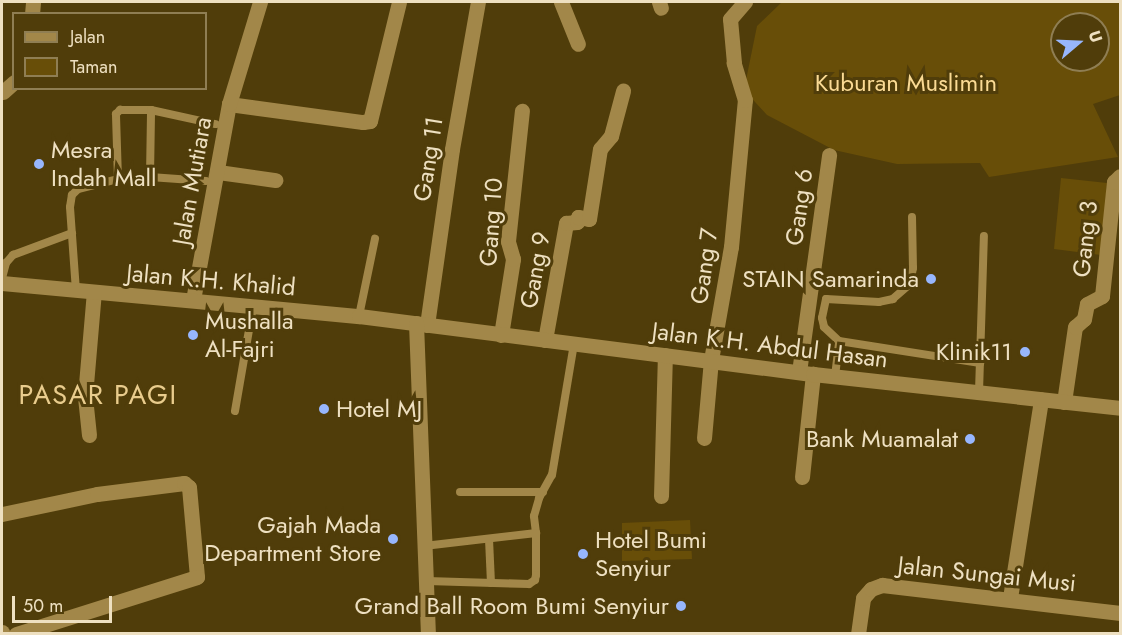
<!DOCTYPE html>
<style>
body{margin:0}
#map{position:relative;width:1122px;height:635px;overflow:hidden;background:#503d0a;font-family:Jost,sans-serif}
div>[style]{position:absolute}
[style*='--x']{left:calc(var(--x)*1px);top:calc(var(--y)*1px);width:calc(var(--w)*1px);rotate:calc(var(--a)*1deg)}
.green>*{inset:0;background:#684e08}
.service>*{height:8px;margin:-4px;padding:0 4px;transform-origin:4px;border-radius:4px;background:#a28749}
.minor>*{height:15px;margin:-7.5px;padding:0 7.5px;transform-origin:7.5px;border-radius:7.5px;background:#a28749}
.tertiary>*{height:15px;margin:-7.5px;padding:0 7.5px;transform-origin:7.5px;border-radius:7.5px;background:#a28749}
.dots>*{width:16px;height:16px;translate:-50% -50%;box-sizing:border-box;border:3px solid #503d0a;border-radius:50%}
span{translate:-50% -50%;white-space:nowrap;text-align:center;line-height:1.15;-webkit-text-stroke:6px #503d0a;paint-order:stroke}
.park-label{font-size:24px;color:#fada94}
.poi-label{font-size:24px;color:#eee0c1}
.left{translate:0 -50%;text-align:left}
.right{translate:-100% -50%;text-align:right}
.street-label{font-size:24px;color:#eee0c1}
.quarter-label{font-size:27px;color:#e9cc8d;letter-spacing:1.5px}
.frame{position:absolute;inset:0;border:3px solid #eee0c1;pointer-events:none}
.legend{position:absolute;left:12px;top:12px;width:195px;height:78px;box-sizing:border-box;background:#503d0a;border:2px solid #8f7e53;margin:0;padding:8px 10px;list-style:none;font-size:18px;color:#eee0c1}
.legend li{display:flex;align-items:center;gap:12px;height:30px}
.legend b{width:30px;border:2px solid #8f7e53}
.north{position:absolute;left:1050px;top:12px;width:60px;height:60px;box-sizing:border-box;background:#503d0a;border:2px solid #8f7e53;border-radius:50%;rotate:71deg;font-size:16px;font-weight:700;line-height:24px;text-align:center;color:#eee0c1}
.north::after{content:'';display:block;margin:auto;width:21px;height:27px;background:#97b6fd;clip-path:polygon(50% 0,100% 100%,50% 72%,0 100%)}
.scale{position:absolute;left:12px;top:596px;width:100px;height:27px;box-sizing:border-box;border:3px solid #eee0c1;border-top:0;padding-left:8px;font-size:18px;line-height:21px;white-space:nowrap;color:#eee0c1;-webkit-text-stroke:4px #503d0a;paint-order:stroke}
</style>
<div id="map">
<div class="green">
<div style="clip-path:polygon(evenodd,782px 2px,1120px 2px,1120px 95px,1093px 104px,1118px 157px,989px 177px,980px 163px,897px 164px,834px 150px,767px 115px,744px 90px,757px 26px,782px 2px,1062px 24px,1098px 24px,1098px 60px,1062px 60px,1062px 24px)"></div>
<div style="clip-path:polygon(1061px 178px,1107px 183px,1101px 255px,1054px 249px)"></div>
<div style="clip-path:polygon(690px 520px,692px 559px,622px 561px,622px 523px)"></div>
</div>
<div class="service">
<div style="--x:150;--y:177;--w:56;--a:4.1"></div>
<div style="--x:118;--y:179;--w:65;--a:-91.8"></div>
<div style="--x:116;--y:114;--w:6;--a:-45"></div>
<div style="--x:120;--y:110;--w:31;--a:0"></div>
<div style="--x:151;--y:110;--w:66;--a:12.3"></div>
<div style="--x:912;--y:217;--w:51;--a:88.9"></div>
<div style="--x:913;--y:268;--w:16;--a:101"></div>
<div style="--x:910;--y:284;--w:23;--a:139"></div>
<div style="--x:893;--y:299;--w:14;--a:168"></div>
<div style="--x:879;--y:302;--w:53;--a:-176.8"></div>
<div style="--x:826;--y:299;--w:19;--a:102"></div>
<div style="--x:822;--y:318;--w:9;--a:77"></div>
<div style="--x:824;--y:327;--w:21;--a:43"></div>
<div style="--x:839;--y:341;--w:143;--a:8.9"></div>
<div style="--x:2;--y:278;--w:16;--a:-75"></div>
<div style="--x:6;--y:263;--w:11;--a:-49"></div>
<div style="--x:13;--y:255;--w:63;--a:-20.4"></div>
<div style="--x:76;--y:291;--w:84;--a:-94.1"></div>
<div style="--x:70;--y:207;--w:12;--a:-81"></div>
<div style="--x:72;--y:195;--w:8;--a:-45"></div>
<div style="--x:78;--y:189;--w:41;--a:-14"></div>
<div style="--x:118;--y:179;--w:32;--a:-4"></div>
<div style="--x:150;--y:177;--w:67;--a:-89.1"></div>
<div style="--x:359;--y:316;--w:79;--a:-78.3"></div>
<div style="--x:835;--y:376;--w:35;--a:-83"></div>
<div style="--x:979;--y:392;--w:156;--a:-88.2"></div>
<div style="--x:235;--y:411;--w:106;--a:-80.2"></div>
<div style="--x:460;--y:492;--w:83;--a:0"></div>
<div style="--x:536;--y:533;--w:17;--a:-97"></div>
<div style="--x:534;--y:516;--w:19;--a:-74"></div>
<div style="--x:539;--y:498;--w:26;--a:-61"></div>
<div style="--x:552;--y:475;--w:133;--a:-80.5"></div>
<div style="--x:489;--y:539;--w:44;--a:87.4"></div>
<div style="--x:424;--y:546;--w:113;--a:-6.6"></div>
<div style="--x:536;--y:533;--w:42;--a:90"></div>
<div style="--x:536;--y:575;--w:5;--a:101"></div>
<div style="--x:535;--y:580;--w:7;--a:146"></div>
<div style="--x:529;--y:584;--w:102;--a:-178.3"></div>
</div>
<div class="minor">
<div style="--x:561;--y:2;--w:45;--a:68"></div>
<div style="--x:659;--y:2;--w:6;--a:72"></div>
<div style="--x:32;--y:14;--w:12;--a:-85"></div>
<div style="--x:3;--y:92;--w:15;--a:-42"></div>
<div style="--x:229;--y:104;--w:135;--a:7.7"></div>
<div style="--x:363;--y:122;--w:7;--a:-8"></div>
<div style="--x:370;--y:121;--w:122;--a:-76.3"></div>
<div style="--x:218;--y:172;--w:58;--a:8"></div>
<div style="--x:193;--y:300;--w:199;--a:-79.6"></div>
<div style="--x:229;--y:104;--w:107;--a:-73.1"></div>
<div style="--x:427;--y:325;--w:178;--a:-81.9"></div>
<div style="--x:452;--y:149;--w:149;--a:-80"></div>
<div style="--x:501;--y:335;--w:77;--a:-81"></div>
<div style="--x:513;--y:259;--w:19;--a:-106"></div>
<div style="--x:508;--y:241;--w:131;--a:-83.9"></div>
<div style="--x:545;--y:340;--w:119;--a:-79.8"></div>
<div style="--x:566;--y:223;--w:11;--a:-5"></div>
<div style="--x:577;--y:222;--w:5;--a:-79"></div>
<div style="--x:578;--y:217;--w:11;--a:10"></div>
<div style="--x:589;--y:219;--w:71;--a:-81.1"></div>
<div style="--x:600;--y:149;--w:17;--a:-50"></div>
<div style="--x:611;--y:136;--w:47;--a:-75.1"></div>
<div style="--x:799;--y:372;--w:219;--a:-82.1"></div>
<div style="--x:1064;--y:402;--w:76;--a:-81.7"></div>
<div style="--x:1075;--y:327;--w:12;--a:-42"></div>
<div style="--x:1084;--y:319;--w:15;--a:-79"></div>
<div style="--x:1087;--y:304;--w:17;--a:-28"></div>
<div style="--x:1102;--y:296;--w:115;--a:-84"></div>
<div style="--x:1114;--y:182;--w:8;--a:-45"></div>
<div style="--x:89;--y:435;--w:39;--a:-96"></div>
<div style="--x:85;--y:396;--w:104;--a:-85.1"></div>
<div style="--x:704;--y:438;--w:78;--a:-84.9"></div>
<div style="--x:711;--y:360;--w:115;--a:-80"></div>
<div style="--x:731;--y:247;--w:148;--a:-84.6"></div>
<div style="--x:745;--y:100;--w:39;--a:-107"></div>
<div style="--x:734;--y:63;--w:44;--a:-95.2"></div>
<div style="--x:730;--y:19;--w:23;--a:-49"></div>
<div style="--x:802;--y:477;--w:104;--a:-83.9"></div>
<div style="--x:661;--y:496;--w:141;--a:-88.4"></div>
<div style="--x:2;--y:514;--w:97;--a:-11.9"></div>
<div style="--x:97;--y:494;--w:88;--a:-7.2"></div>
<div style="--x:184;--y:483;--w:6;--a:39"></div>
<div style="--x:189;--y:487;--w:90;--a:84.9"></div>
<div style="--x:197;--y:577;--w:190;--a:162.5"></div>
<div style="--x:1010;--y:598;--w:201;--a:-81.1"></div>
<div style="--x:2;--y:632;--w:2;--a:90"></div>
<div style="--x:858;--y:634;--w:36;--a:-82"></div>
<div style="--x:863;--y:598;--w:12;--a:-48"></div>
<div style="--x:871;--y:589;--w:12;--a:-20"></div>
<div style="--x:882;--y:585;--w:240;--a:6.7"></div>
</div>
<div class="tertiary">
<div style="--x:2;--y:283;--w:359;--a:5.3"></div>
<div style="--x:359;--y:316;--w:458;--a:7.3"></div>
<div style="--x:813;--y:374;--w:309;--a:6.3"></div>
<div style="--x:416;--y:323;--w:311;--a:87.8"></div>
</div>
<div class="dots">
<div style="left:39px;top:164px;background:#97b6fd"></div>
<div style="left:931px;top:279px;background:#97b6fd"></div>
<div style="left:193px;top:335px;background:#97b6fd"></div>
<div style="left:1025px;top:352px;background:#97b6fd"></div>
<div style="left:324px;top:409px;background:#97b6fd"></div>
<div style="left:970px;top:439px;background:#97b6fd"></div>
<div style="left:393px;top:539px;background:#97b6fd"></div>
<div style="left:583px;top:554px;background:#97b6fd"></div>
<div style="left:681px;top:606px;background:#97b6fd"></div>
</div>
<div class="park-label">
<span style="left:906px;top:83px">Kuburan Muslimin</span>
</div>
<div class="poi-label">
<span class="left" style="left:51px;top:164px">Mesra<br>Indah Mall</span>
<span class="right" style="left:919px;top:279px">STAIN Samarinda</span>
<span class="left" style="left:205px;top:335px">Mushalla<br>Al-Fajri</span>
<span class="right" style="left:1012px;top:352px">Klinik11</span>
<span class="left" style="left:336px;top:409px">Hotel MJ</span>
<span class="right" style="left:958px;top:439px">Bank Muamalat</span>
<span class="right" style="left:381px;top:539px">Gajah Mada<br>Department Store</span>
<span class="left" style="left:595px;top:554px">Hotel Bumi<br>Senyiur</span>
<span class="right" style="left:669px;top:606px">Grand Ball Room Bumi Senyiur</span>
</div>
<div class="street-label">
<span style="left:428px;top:159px;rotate:-81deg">Gang 11</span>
<span style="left:192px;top:181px;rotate:-80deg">Jalan Mutiara</span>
<span style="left:799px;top:207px;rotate:-82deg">Gang 6</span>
<span style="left:491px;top:222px;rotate:-86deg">Gang 10</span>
<span style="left:1085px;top:239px;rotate:-84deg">Gang 3</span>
<span style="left:704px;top:266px;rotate:-82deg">Gang 7</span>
<span style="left:535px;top:270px;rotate:-80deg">Gang 9</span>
<span style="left:211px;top:280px;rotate:5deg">Jalan K.H. Khalid</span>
<span style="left:770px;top:345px;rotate:7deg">Jalan K.H. Abdul Hasan</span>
<span style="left:987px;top:574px;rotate:6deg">Jalan Sungai Musi</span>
</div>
<div class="quarter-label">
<span style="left:98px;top:395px">PASAR PAGI</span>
</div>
<div class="frame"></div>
<ul class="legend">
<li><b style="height:8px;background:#a28749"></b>Jalan</li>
<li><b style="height:16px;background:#684e08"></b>Taman</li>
</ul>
<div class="north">U</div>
<div class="scale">50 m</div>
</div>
